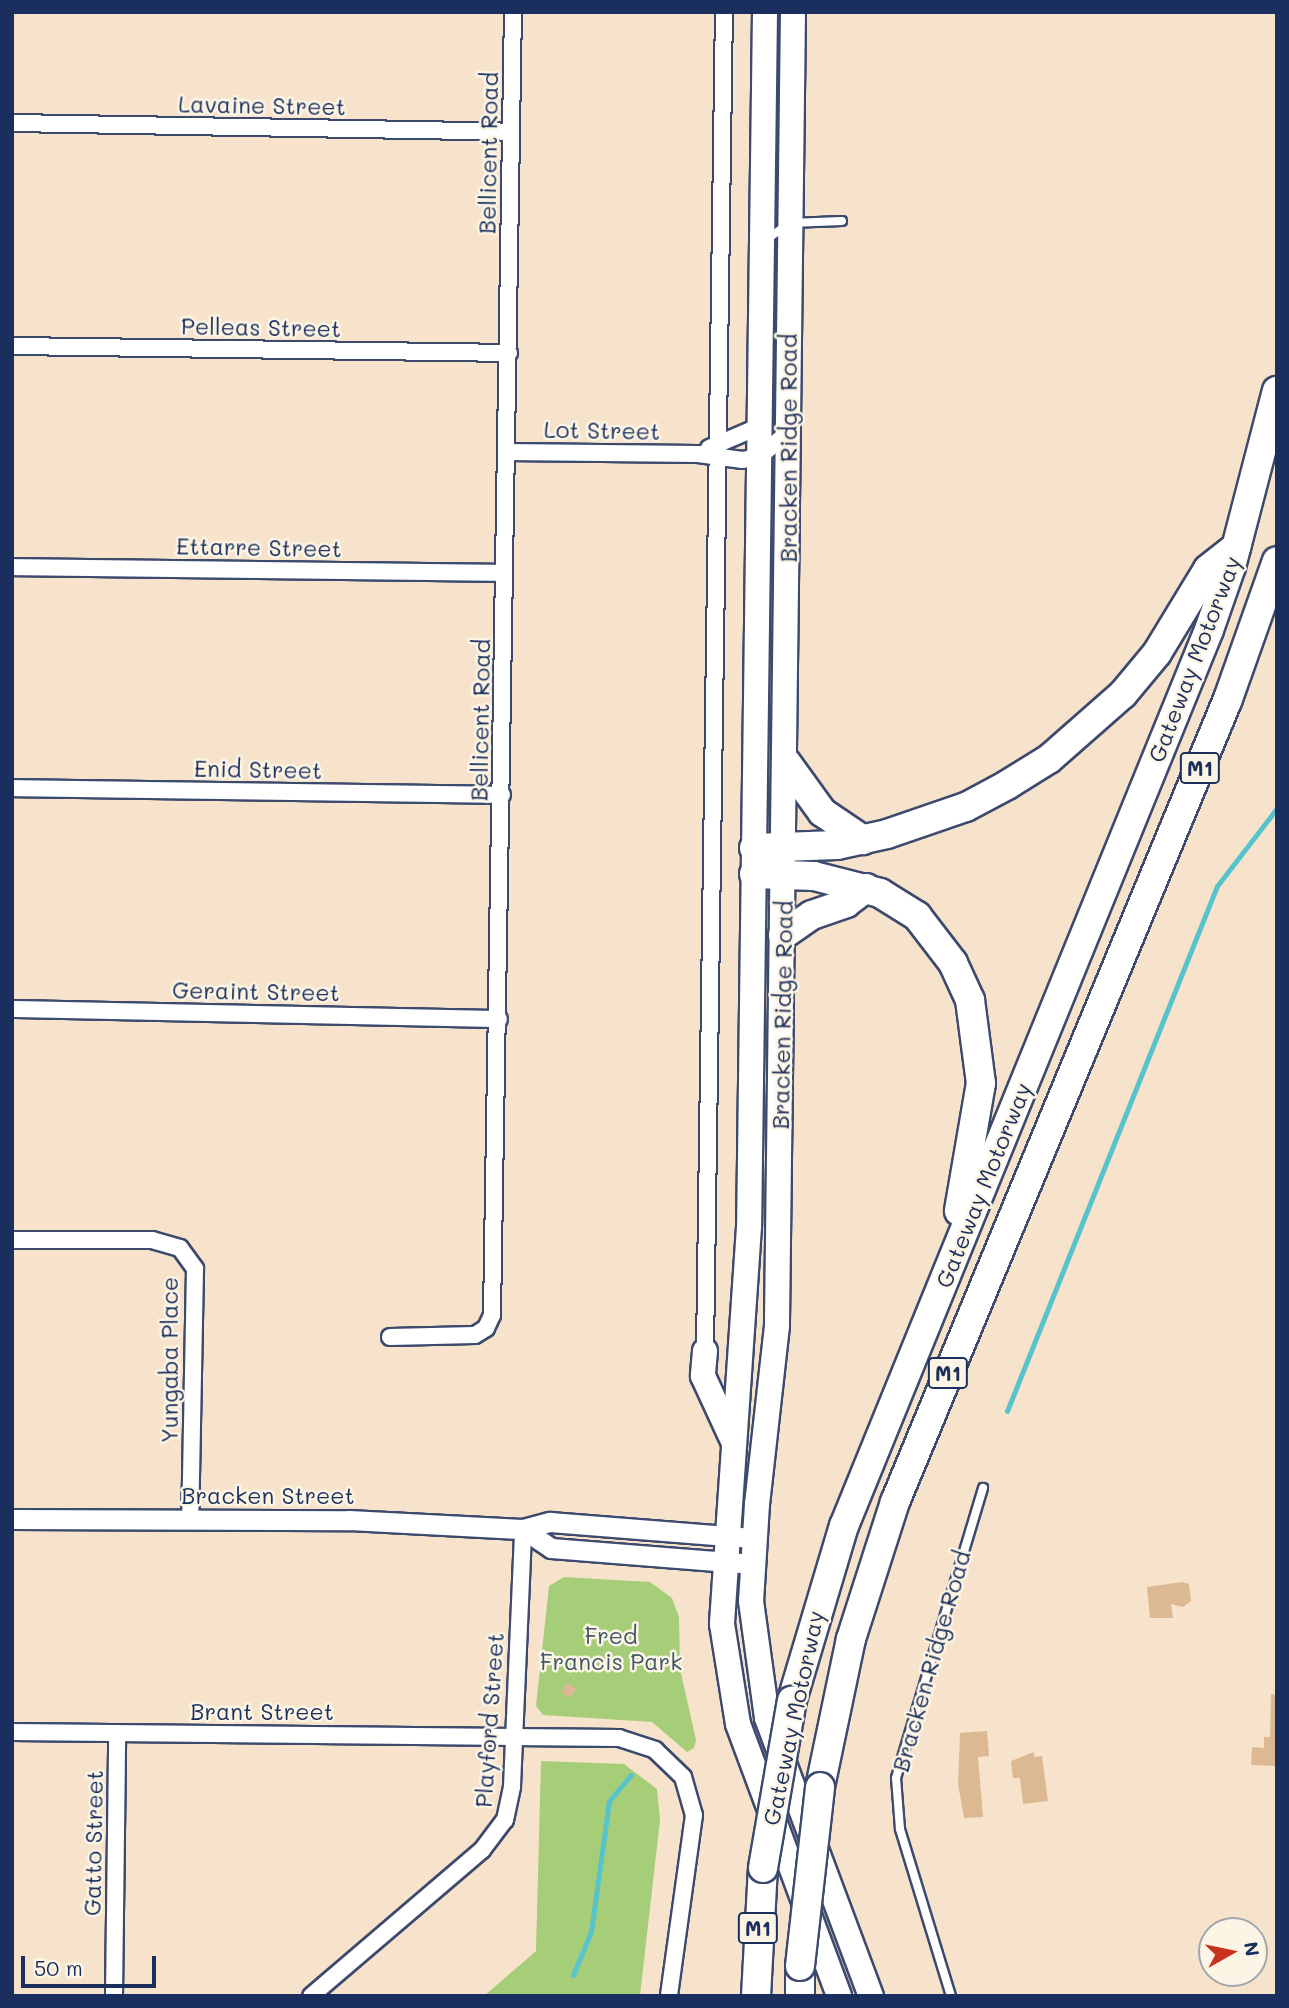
<!DOCTYPE html>
<style>
body{margin:0}
#map{position:relative;width:1289px;height:2008px;overflow:hidden;background:#f7e3cb;font-family:Mali,sans-serif}
div>[style]{position:absolute}
[style*='--x']{left:calc(var(--x)*1px);top:calc(var(--y)*1px);width:calc(var(--w)*1px);rotate:calc(var(--a)*1deg)}
.green>*{inset:0;background:#a6ce79}
.stream>*{height:5px;margin:-2.5px;padding:0 2.5px;transform-origin:2.5px;border-radius:2.5px;background:#57c4cc}
.building>*{inset:0;background:#dcb993}
.roads{filter:drop-shadow(2px 0 #3c4a6e) drop-shadow(-2px 0 #3c4a6e) drop-shadow(0 2px #3c4a6e) drop-shadow(0 -2px #3c4a6e)}
.service>*{height:8px;margin:-4px;padding:0 4px;transform-origin:4px;border-radius:4px;background:#fff}
.minor>*{height:16px;margin:-8px;padding:0 8px;transform-origin:8px;border-radius:8px;background:#fff}
.tertiary>*{height:19px;margin:-9.5px;padding:0 9.5px;transform-origin:9.5px;border-radius:9.5px;background:#fff}
.primary>*{height:24px;margin:-12px;padding:0 12px;transform-origin:12px;border-radius:12px;background:#fff}
.motorway>*{height:28px;margin:-14px;padding:0 14px;transform-origin:14px;border-radius:14px;background:#fff}
.bridges{filter:drop-shadow(2px 0 #3c4a6e) drop-shadow(-2px 0 #3c4a6e) drop-shadow(0 2px #3c4a6e) drop-shadow(0 -2px #3c4a6e)}
.motorway-bridge>*{height:28px;margin:-14px;padding:0 14px;transform-origin:14px;border-radius:14px;background:#fff}
span{translate:-50% -50%;white-space:nowrap;text-align:center;line-height:1.15;-webkit-text-stroke:5px #fcf5e5;paint-order:stroke}
.shield-label span{padding:2px 5px;background:#fcf5e5;border:2px solid;border-radius:5px;-webkit-text-stroke-width:0}
.shield-label{font-size:21px;color:#1b2f5e;font-weight:700}
.street-label{font-size:23px;color:#1b2f5e}
.park-label{font-size:23px;color:#3e5765}
.frame{position:absolute;inset:0;border:14px solid #1b2f5e;pointer-events:none}
.north{position:absolute;left:1198px;top:1917px;width:70px;height:70px;box-sizing:border-box;background:#fcf5e5;border:2px solid #a2a6af;border-radius:50%;rotate:81deg;font-size:19px;font-weight:700;line-height:28px;text-align:center;color:#1b2f5e}
.north::after{content:'';display:block;margin:auto;width:24px;height:32px;background:#c8321e;clip-path:polygon(50% 0,100% 100%,50% 72%,0 100%)}
.scale{position:absolute;left:21px;top:1956px;width:135px;height:32px;box-sizing:border-box;border:4px solid #1b2f5e;border-top:0;padding-left:9px;font-size:21px;line-height:24px;white-space:nowrap;color:#1b2f5e;-webkit-text-stroke:5px #fcf5e5;paint-order:stroke}
</style>
<div id="map">
<div class="green">
<div style="clip-path:polygon(564px 1577px,650px 1582px,672px 1598px,679px 1617px,680px 1669px,696px 1740px,694px 1748px,687px 1752px,652px 1722px,543px 1715px,536px 1706px,549px 1586px)"></div>
<div style="clip-path:polygon(541px 1761px,624px 1764px,657px 1789px,660px 1820px,640px 1996px,484px 1996px,536px 1951px)"></div>
</div>
<div class="stream">
<div style="--x:1007;--y:1411;--w:565;--a:-68.2"></div>
<div style="--x:1217;--y:886;--w:98;--a:-52.4"></div>
<div style="--x:573;--y:1975;--w:47;--a:-67.3"></div>
<div style="--x:591;--y:1932;--w:132;--a:-82.2"></div>
<div style="--x:609;--y:1801;--w:34;--a:-50"></div>
</div>
<div class="building">
<div style="clip-path:polygon(1182px 1582px,1189px 1584px,1191px 1601px,1183px 1607px,1171px 1604px,1173px 1618px,1150px 1618px,1147px 1587px)"></div>
<div style="clip-path:polygon(567px 1683px,576px 1689px,570px 1698px,561px 1692px)"></div>
<div style="clip-path:polygon(1271px 1694px,1277px 1695px,1277px 1766px,1251px 1765px,1252px 1747px,1264px 1748px,1264px 1737px,1270px 1737px)"></div>
<div style="clip-path:polygon(987px 1731px,989px 1756px,978px 1757px,983px 1817px,964px 1818px,958px 1784px,960px 1733px)"></div>
<div style="clip-path:polygon(1034px 1752px,1034px 1757px,1042px 1756px,1048px 1801px,1023px 1804px,1020px 1778px,1013px 1778px,1011px 1761px)"></div>
</div>
<div class="roads">
<div class="service">
<div style="--x:767;--y:239;--w:28;--a:-35"></div>
<div style="--x:790;--y:223;--w:52;--a:-2.2"></div>
<div style="--x:951;--y:1996;--w:175;--a:-107"></div>
<div style="--x:900;--y:1829;--w:51;--a:-94.5"></div>
<div style="--x:896;--y:1778;--w:303;--a:-73.3"></div>
</div>
<div class="minor">
<div style="--x:12;--y:123;--w:499;--a:1"></div>
<div style="--x:12;--y:346;--w:497;--a:0.8"></div>
<div style="--x:709;--y:448;--w:56;--a:-23.3"></div>
<div style="--x:506;--y:452;--w:192;--a:0.6"></div>
<div style="--x:698;--y:454;--w:45;--a:7.6"></div>
<div style="--x:743;--y:460;--w:17;--a:-13"></div>
<div style="--x:760;--y:456;--w:38;--a:-40"></div>
<div style="--x:12;--y:567;--w:492;--a:0.7"></div>
<div style="--x:12;--y:788;--w:490;--a:0.8"></div>
<div style="--x:12;--y:1009;--w:487;--a:1.2"></div>
<div style="--x:12;--y:1240;--w:140;--a:0"></div>
<div style="--x:152;--y:1240;--w:29;--a:16"></div>
<div style="--x:180;--y:1248;--w:26;--a:54"></div>
<div style="--x:195;--y:1269;--w:250;--a:91.1"></div>
<div style="--x:390;--y:1337;--w:85;--a:-1.3"></div>
<div style="--x:475;--y:1335;--w:13;--a:-32"></div>
<div style="--x:486;--y:1328;--w:14;--a:-65"></div>
<div style="--x:492;--y:1315;--w:1303;--a:-89.08"></div>
<div style="--x:705;--y:1351;--w:1339;--a:-89.19"></div>
<div style="--x:12;--y:1732;--w:607;--a:0.57"></div>
<div style="--x:619;--y:1738;--w:38;--a:18"></div>
<div style="--x:655;--y:1750;--w:39;--a:44"></div>
<div style="--x:683;--y:1777;--w:40;--a:74"></div>
<div style="--x:694;--y:1815;--w:183;--a:97.9"></div>
<div style="--x:114;--y:1996;--w:263;--a:-89.3"></div>
<div style="--x:311;--y:1996;--w:225;--a:-40.5"></div>
<div style="--x:482;--y:1850;--w:38;--a:-53"></div>
<div style="--x:505;--y:1820;--w:35;--a:-78"></div>
<div style="--x:512;--y:1786;--w:257;--a:-87.5"></div>
</div>
<div class="tertiary">
<div style="--x:12;--y:1519;--w:337;--a:0.2"></div>
<div style="--x:349;--y:1520;--w:174;--a:3"></div>
<div style="--x:523;--y:1529;--w:28;--a:-15"></div>
<div style="--x:550;--y:1522;--w:206;--a:4.5"></div>
<div style="--x:523;--y:1529;--w:34;--a:34"></div>
<div style="--x:551;--y:1548;--w:203;--a:4.5"></div>
</div>
<div class="primary">
<div style="--x:765;--y:12;--w:1215;--a:90.75"></div>
<div style="--x:749;--y:1227;--w:398;--a:93.9"></div>
<div style="--x:722;--y:1624;--w:101;--a:80.9"></div>
<div style="--x:738;--y:1724;--w:290;--a:69.6"></div>
<div style="--x:793;--y:12;--w:1314;--a:90.7"></div>
<div style="--x:777;--y:1326;--w:179;--a:96.4"></div>
<div style="--x:757;--y:1504;--w:97;--a:93.5"></div>
<div style="--x:751;--y:1601;--w:118;--a:82.2"></div>
<div style="--x:767;--y:1718;--w:297;--a:69.5"></div>
<div style="--x:705;--y:1351;--w:25;--a:95"></div>
<div style="--x:703;--y:1376;--w:72;--a:65.2"></div>
</div>
<div class="motorway">
<div style="--x:786;--y:762;--w:62;--a:54.2"></div>
<div style="--x:822;--y:812;--w:50;--a:34.3"></div>
<div style="--x:754;--y:848;--w:83;--a:-2.1"></div>
<div style="--x:837;--y:845;--w:51;--a:-12.4"></div>
<div style="--x:887;--y:834;--w:83;--a:-18.9"></div>
<div style="--x:966;--y:807;--w:47;--a:-28.2"></div>
<div style="--x:1007;--y:785;--w:49;--a:-31.8"></div>
<div style="--x:1049;--y:759;--w:98;--a:-41.3"></div>
<div style="--x:1123;--y:694;--w:53;--a:-50.3"></div>
<div style="--x:1157;--y:653;--w:98;--a:-58.7"></div>
<div style="--x:1208;--y:569;--w:36;--a:-38"></div>
<div style="--x:754;--y:874;--w:60;--a:1.9"></div>
<div style="--x:814;--y:876;--w:68;--a:14.4"></div>
<div style="--x:880;--y:893;--w:44;--a:31.9"></div>
<div style="--x:917;--y:916;--w:59;--a:52.5"></div>
<div style="--x:953;--y:963;--w:41;--a:65.3"></div>
<div style="--x:970;--y:1000;--w:84;--a:82.5"></div>
<div style="--x:981;--y:1083;--w:130;--a:99.8"></div>
<div style="--x:783;--y:935;--w:35;--a:-35"></div>
<div style="--x:812;--y:915;--w:36;--a:-19"></div>
<div style="--x:846;--y:903;--w:25;--a:-37"></div>
<div style="--x:792;--y:1700;--w:182;--a:-73.4"></div>
<div style="--x:844;--y:1526;--w:967;--a:-67.84"></div>
<div style="--x:1209;--y:630;--w:67;--a:-70.8"></div>
<div style="--x:1231;--y:567;--w:182;--a:-75.4"></div>
<div style="--x:820;--y:1787;--w:151;--a:-78.2"></div>
<div style="--x:851;--y:1639;--w:144;--a:-72.2"></div>
<div style="--x:895;--y:1502;--w:869;--a:-67.48"></div>
<div style="--x:1228;--y:699;--w:146;--a:-70.5"></div>
<div style="--x:756;--y:1996;--w:128;--a:-86.9"></div>
<div style="--x:800;--y:1996;--w:30;--a:-90"></div>
</div>
</div>
<div class="bridges">
<div class="motorway-bridge">
<div style="--x:763;--y:1868;--w:170;--a:-80.2"></div>
<div style="--x:800;--y:1966;--w:180;--a:-83.6"></div>
</div>
</div>
<div class="shield-label">
<span style="left:1200px;top:768px">M1</span>
<span style="left:948px;top:1373px">M1</span>
<span style="left:758px;top:1928px">M1</span>
</div>
<div class="street-label">
<span style="left:262px;top:105px;rotate:1deg">Lavaine Street</span>
<span style="left:488px;top:153px;rotate:-89deg">Bellicent Road</span>
<span style="left:261px;top:327px;rotate:1deg">Pelleas Street</span>
<span style="left:602px;top:430px;rotate:1deg">Lot Street</span>
<span style="left:788px;top:448px;rotate:-90deg">Bracken Ridge Road</span>
<span style="left:259px;top:547px;rotate:1deg">Ettarre Street</span>
<span style="left:1194px;top:659px;rotate:-69deg">Gateway Motorway</span>
<span style="left:480px;top:720px;rotate:-89deg">Bellicent Road</span>
<span style="left:258px;top:769px;rotate:1deg">Enid Street</span>
<span style="left:256px;top:991px;rotate:1deg">Geraint Street</span>
<span style="left:782px;top:1015px;rotate:-89deg">Bracken Ridge Road</span>
<span style="left:983px;top:1185px;rotate:-68deg">Gateway Motorway</span>
<span style="left:169px;top:1360px;rotate:-90deg">Yungaba Place</span>
<span style="left:268px;top:1495px">Bracken Street</span>
<span style="left:931px;top:1661px;rotate:-74deg">Bracken Ridge Road</span>
<span style="left:262px;top:1711px">Brant Street</span>
<span style="left:793px;top:1718px;rotate:-78deg">Gateway Motorway</span>
<span style="left:489px;top:1720px;rotate:-86deg">Playford Street</span>
<span style="left:93px;top:1843px;rotate:-89deg">Gatto Street</span>
</div>
<div class="park-label">
<span style="left:611px;top:1648px">Fred<br>Francis Park</span>
</div>
<div class="frame"></div>
<div class="north">N</div>
<div class="scale">50 m</div>
</div>
